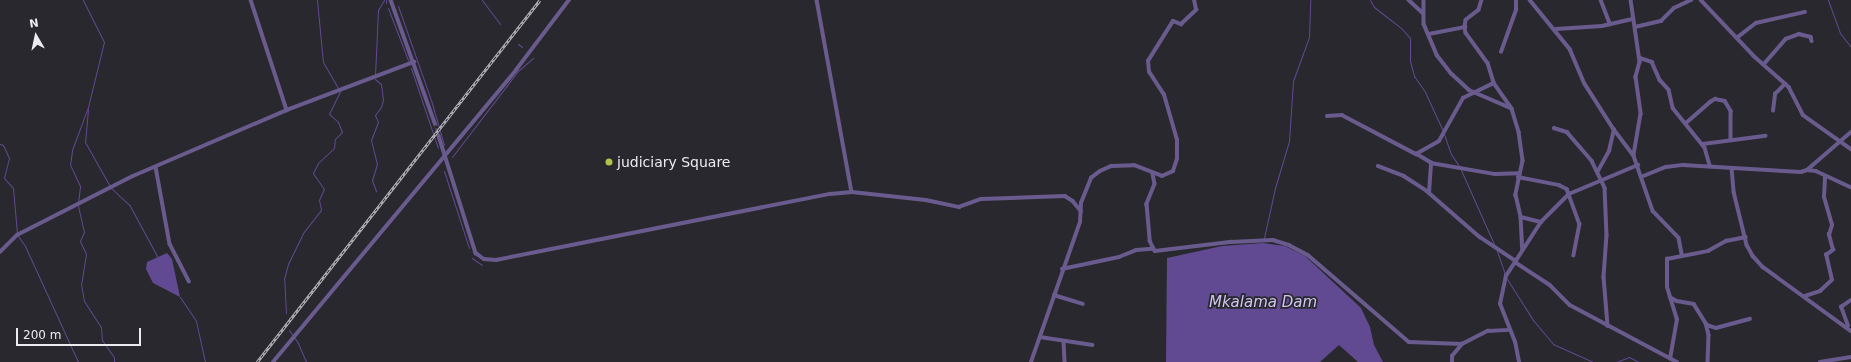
<!DOCTYPE html>
<style>
body{margin:0}
#map{position:relative;width:1851px;height:362px;overflow:hidden;background:#29282e;font-family:"DejaVu Sans",sans-serif}
div>[style]{position:absolute}
[style*='--x']{left:calc(var(--x)*1px);top:calc(var(--y)*1px);width:calc(var(--w)*1px);rotate:calc(var(--a)*1deg)}
.water>*{inset:0;background:#614a92}
.stream>*{height:1px;margin:-0.5px;padding:0 0.5px;transform-origin:0.5px;border-radius:0.5px;background:#614a92}
.street-tunnel>*{height:3.5px;margin-top:-1.75px;transform-origin:0;background:repeating-linear-gradient(90deg,#46454b 0 3.5px,transparent 0 5.5px)}
.street>*{height:3.5px;margin:-1.75px;padding:0 1.75px;transform-origin:1.75px;border-radius:1.75px;background:#695b8d}
.rail>*{height:2.5px;margin-top:-1.25px;transform-origin:0;background:repeating-linear-gradient(90deg,#29282e 0 3px,#bcbbbf 0 6px);box-sizing:border-box;border-block:1px solid #bcbbbf}
.dots>*{width:11px;height:11px;translate:-50% -50%;box-sizing:border-box;border:2px solid #29282e;border-radius:50%}
span{translate:-50% -50%;white-space:nowrap;text-align:center;line-height:1.15;-webkit-text-stroke:3.5px #29282e;paint-order:stroke}
.poi-label{font-size:14px;color:#ecebef}
.left{translate:0 -50%;text-align:left}
.water-label{font-size:15px;color:#d1c7f0;font-style:italic}
.north{position:absolute;left:16px;top:16px;width:40px;height:40px;-webkit-text-stroke:3px #29282e;paint-order:stroke;rotate:351deg;font-size:11px;font-weight:700;line-height:16px;text-align:center;color:#ecebef}
.north::after{content:'';display:block;margin:auto;width:14px;height:18px;background:#ecebef;clip-path:polygon(50% 0,100% 100%,50% 72%,0 100%)}
.scale{position:absolute;left:16px;top:328px;width:125px;height:18px;box-sizing:border-box;border:2px solid #ecebef;border-top:0;padding-left:5px;font-size:12px;line-height:14px;white-space:nowrap;color:#ecebef;-webkit-text-stroke:3px #29282e;paint-order:stroke}
</style>
<div id="map">
<div class="water">
<div style="clip-path:polygon(1263px 243px,1285px 246px,1305px 256px,1361px 308px,1370px 327px,1374px 345px,1383px 362px,1358px 362px,1339px 345px,1320px 362px,1166px 362px,1167px 258px,1222px 246px)"></div>
<div style="clip-path:polygon(167px 253px,172px 259px,180px 297px,153px 283px,146px 269px,147px 262px)"></div>
</div>
<div class="stream">
<div style="--x:317;--y:0;--w:62;--a:84.5"></div>
<div style="--x:323;--y:62;--w:30;--a:60"></div>
<div style="--x:386;--y:0;--w:3;--a:90"></div>
<div style="--x:482;--y:0;--w:30;--a:53"></div>
<div style="--x:1370;--y:0;--w:8;--a:60"></div>
<div style="--x:1374;--y:7;--w:34;--a:38"></div>
<div style="--x:1401;--y:28;--w:13;--a:48"></div>
<div style="--x:1410;--y:38;--w:23;--a:90"></div>
<div style="--x:1410;--y:61;--w:16;--a:75"></div>
<div style="--x:1414;--y:76;--w:19;--a:55"></div>
<div style="--x:1425;--y:92;--w:43;--a:65.2"></div>
<div style="--x:1828;--y:0;--w:35;--a:70"></div>
<div style="--x:1840;--y:33;--w:18;--a:52"></div>
<div style="--x:398;--y:6;--w:100;--a:70.7"></div>
<div style="--x:431;--y:100;--w:47;--a:73.9"></div>
<div style="--x:388;--y:8;--w:56;--a:69"></div>
<div style="--x:518;--y:44;--w:5;--a:37"></div>
<div style="--x:411;--y:68;--w:84;--a:71.4"></div>
<div style="--x:375;--y:76;--w:66;--a:-87.4"></div>
<div style="--x:378;--y:10;--w:12;--a:-59"></div>
<div style="--x:375;--y:79;--w:8;--a:40"></div>
<div style="--x:381;--y:84;--w:16;--a:83"></div>
<div style="--x:383;--y:100;--w:7;--a:106"></div>
<div style="--x:381;--y:107;--w:10;--a:127"></div>
<div style="--x:375;--y:115;--w:8;--a:67"></div>
<div style="--x:378;--y:122;--w:19;--a:111"></div>
<div style="--x:371;--y:140;--w:25;--a:76"></div>
<div style="--x:377;--y:164;--w:17;--a:107"></div>
<div style="--x:372;--y:180;--w:12;--a:70"></div>
<div style="--x:88;--y:109;--w:33;--a:95"></div>
<div style="--x:85;--y:142;--w:53;--a:60.5"></div>
<div style="--x:111;--y:188;--w:26;--a:43"></div>
<div style="--x:130;--y:206;--w:57;--a:61.6"></div>
<div style="--x:1444;--y:134;--w:21;--a:71"></div>
<div style="--x:1451;--y:154;--w:14;--a:56"></div>
<div style="--x:0;--y:144;--w:3;--a:18"></div>
<div style="--x:3;--y:145;--w:14;--a:65"></div>
<div style="--x:9;--y:158;--w:21;--a:104"></div>
<div style="--x:4;--y:178;--w:13;--a:48"></div>
<div style="--x:13;--y:188;--w:46;--a:85"></div>
<div style="--x:452;--y:157;--w:108;--a:-52.5"></div>
<div style="--x:518;--y:71;--w:20;--a:-41"></div>
<div style="--x:1461;--y:170;--w:81;--a:66"></div>
<div style="--x:444;--y:171;--w:81;--a:72"></div>
<div style="--x:78;--y:203;--w:17;--a:-83"></div>
<div style="--x:80;--y:186;--w:23;--a:-115"></div>
<div style="--x:70;--y:165;--w:15;--a:-82"></div>
<div style="--x:72;--y:150;--w:46;--a:-69.6"></div>
<div style="--x:88;--y:107;--w:67;--a:-76.2"></div>
<div style="--x:104;--y:42;--w:47;--a:-116.6"></div>
<div style="--x:78;--y:206;--w:27;--a:77"></div>
<div style="--x:84;--y:232;--w:10;--a:114"></div>
<div style="--x:80;--y:241;--w:14;--a:65"></div>
<div style="--x:86;--y:254;--w:30;--a:99"></div>
<div style="--x:81;--y:284;--w:17;--a:80"></div>
<div style="--x:84;--y:301;--w:31;--a:57"></div>
<div style="--x:101;--y:327;--w:13;--a:86"></div>
<div style="--x:102;--y:340;--w:21;--a:55"></div>
<div style="--x:114;--y:357;--w:5;--a:90"></div>
<div style="--x:18;--y:236;--w:12;--a:55"></div>
<div style="--x:25;--y:246;--w:128;--a:65.4"></div>
<div style="--x:1264;--y:238;--w:51;--a:-77.6"></div>
<div style="--x:1275;--y:188;--w:49;--a:-73.4"></div>
<div style="--x:1289;--y:141;--w:60;--a:-86.2"></div>
<div style="--x:1293;--y:81;--w:47;--a:-70"></div>
<div style="--x:1309;--y:37;--w:37;--a:-88"></div>
<div style="--x:1497;--y:251;--w:24;--a:71"></div>
<div style="--x:472;--y:258;--w:12;--a:35"></div>
<div style="--x:1507;--y:279;--w:49;--a:57.6"></div>
<div style="--x:1533;--y:320;--w:31;--a:50"></div>
<div style="--x:1553;--y:344;--w:44;--a:24.2"></div>
<div style="--x:180;--y:297;--w:29;--a:56"></div>
<div style="--x:196;--y:321;--w:42;--a:77.6"></div>
<div style="--x:286;--y:313;--w:34;--a:-93"></div>
<div style="--x:284;--y:279;--w:16;--a:-75"></div>
<div style="--x:288;--y:264;--w:34;--a:-64"></div>
<div style="--x:303;--y:233;--w:29;--a:-52"></div>
<div style="--x:321;--y:210;--w:10;--a:-101"></div>
<div style="--x:319;--y:200;--w:12;--a:-66"></div>
<div style="--x:324;--y:189;--w:19;--a:-125"></div>
<div style="--x:313;--y:173;--w:11;--a:-63"></div>
<div style="--x:318;--y:163;--w:22;--a:-43"></div>
<div style="--x:334;--y:148;--w:9;--a:-84"></div>
<div style="--x:335;--y:139;--w:10;--a:-45"></div>
<div style="--x:342;--y:132;--w:11;--a:-112"></div>
<div style="--x:338;--y:122;--w:12;--a:-138"></div>
<div style="--x:329;--y:114;--w:25;--a:-64"></div>
<div style="--x:289;--y:330;--w:16;--a:55"></div>
<div style="--x:298;--y:343;--w:21;--a:67"></div>
<div style="--x:1616;--y:362;--w:14;--a:-21"></div>
<div style="--x:1629;--y:357;--w:11;--a:27"></div>
</div>
<div class="street-tunnel">
<div style="--x:435;--y:123;--w:14;--a:73"></div>
</div>
<div class="street">
<div style="--x:251;--y:0;--w:116;--a:71.9"></div>
<div style="--x:391;--y:0;--w:131;--a:70.3"></div>
<div style="--x:817;--y:0;--w:195;--a:79.7"></div>
<div style="--x:1409;--y:0;--w:19;--a:43"></div>
<div style="--x:1424;--y:0;--w:24;--a:90"></div>
<div style="--x:1424;--y:24;--w:34;--a:67"></div>
<div style="--x:1437;--y:55;--w:23;--a:52"></div>
<div style="--x:1451;--y:73;--w:25;--a:43"></div>
<div style="--x:1469;--y:90;--w:46;--a:23.2"></div>
<div style="--x:1482;--y:0;--w:10;--a:107"></div>
<div style="--x:1479;--y:10;--w:16;--a:142"></div>
<div style="--x:1466;--y:20;--w:7;--a:98"></div>
<div style="--x:1465;--y:27;--w:6;--a:81"></div>
<div style="--x:1466;--y:33;--w:37;--a:54"></div>
<div style="--x:1488;--y:63;--w:21;--a:73"></div>
<div style="--x:1494;--y:83;--w:32;--a:55"></div>
<div style="--x:1512;--y:109;--w:24;--a:73"></div>
<div style="--x:1519;--y:132;--w:29;--a:82"></div>
<div style="--x:1523;--y:161;--w:35;--a:102"></div>
<div style="--x:1516;--y:195;--w:23;--a:77"></div>
<div style="--x:1521;--y:217;--w:33;--a:87"></div>
<div style="--x:1530;--y:0;--w:63;--a:50.8"></div>
<div style="--x:1570;--y:49;--w:38;--a:67"></div>
<div style="--x:1585;--y:84;--w:52;--a:57.5"></div>
<div style="--x:1613;--y:128;--w:35;--a:53"></div>
<div style="--x:1634;--y:156;--w:58;--a:70.9"></div>
<div style="--x:1653;--y:211;--w:37;--a:46"></div>
<div style="--x:1679;--y:238;--w:16;--a:79"></div>
<div style="--x:1601;--y:0;--w:26;--a:69"></div>
<div style="--x:1631;--y:0;--w:63;--a:81.7"></div>
<div style="--x:1640;--y:62;--w:16;--a:105"></div>
<div style="--x:1636;--y:77;--w:37;--a:82"></div>
<div style="--x:1641;--y:114;--w:42;--a:99.7"></div>
<div style="--x:1701;--y:0;--w:77;--a:46.6"></div>
<div style="--x:1754;--y:56;--w:47;--a:41.5"></div>
<div style="--x:1789;--y:87;--w:31;--a:63"></div>
<div style="--x:1803;--y:115;--w:59;--a:35.3"></div>
<div style="--x:1635;--y:27;--w:27;--a:-13"></div>
<div style="--x:1661;--y:21;--w:18;--a:-45"></div>
<div style="--x:1674;--y:8;--w:19;--a:-25"></div>
<div style="--x:1556;--y:29;--w:46;--a:-3.7"></div>
<div style="--x:1602;--y:26;--w:32;--a:-13"></div>
<div style="--x:1429;--y:34;--w:37;--a:-11"></div>
<div style="--x:1738;--y:37;--w:23;--a:-38"></div>
<div style="--x:1756;--y:23;--w:50;--a:-12.7"></div>
<div style="--x:1501;--y:52;--w:45;--a:-70.3"></div>
<div style="--x:1516;--y:10;--w:10;--a:-90"></div>
<div style="--x:1640;--y:58;--w:13;--a:18"></div>
<div style="--x:1652;--y:62;--w:20;--a:66"></div>
<div style="--x:1660;--y:80;--w:13;--a:48"></div>
<div style="--x:1669;--y:90;--w:18;--a:77"></div>
<div style="--x:1673;--y:108;--w:51;--a:51.3"></div>
<div style="--x:1705;--y:148;--w:19;--a:74"></div>
<div style="--x:1764;--y:64;--w:33;--a:-49"></div>
<div style="--x:1786;--y:39;--w:14;--a:-21"></div>
<div style="--x:1799;--y:34;--w:12;--a:14"></div>
<div style="--x:1811;--y:37;--w:4;--a:76"></div>
<div style="--x:1773;--y:111;--w:17;--a:-83"></div>
<div style="--x:1775;--y:94;--w:14;--a:-45"></div>
<div style="--x:1327;--y:116;--w:15;--a:-4"></div>
<div style="--x:1342;--y:115;--w:84;--a:27.8"></div>
<div style="--x:1686;--y:123;--w:32;--a:-41"></div>
<div style="--x:1710;--y:102;--w:6;--a:-31"></div>
<div style="--x:1715;--y:99;--w:10;--a:11"></div>
<div style="--x:1725;--y:101;--w:12;--a:59"></div>
<div style="--x:1731;--y:111;--w:29;--a:90"></div>
<div style="--x:1554;--y:128;--w:14;--a:17"></div>
<div style="--x:1567;--y:132;--w:38;--a:49"></div>
<div style="--x:1592;--y:161;--w:30;--a:64"></div>
<div style="--x:1605;--y:188;--w:47;--a:87.6"></div>
<div style="--x:1607;--y:235;--w:42;--a:94.1"></div>
<div style="--x:1604;--y:277;--w:49;--a:85.3"></div>
<div style="--x:439;--y:136;--w:123;--a:72.5"></div>
<div style="--x:476;--y:253;--w:10;--a:37"></div>
<div style="--x:484;--y:259;--w:12;--a:5"></div>
<div style="--x:496;--y:260;--w:340;--a:-11.2"></div>
<div style="--x:830;--y:194;--w:22;--a:-5"></div>
<div style="--x:852;--y:192;--w:74;--a:6.2"></div>
<div style="--x:926;--y:200;--w:34;--a:12"></div>
<div style="--x:959;--y:207;--w:23;--a:-20"></div>
<div style="--x:981;--y:199;--w:84;--a:-2"></div>
<div style="--x:1065;--y:196;--w:9;--a:32"></div>
<div style="--x:1073;--y:201;--w:13;--a:51"></div>
<div style="--x:1703;--y:144;--w:63;--a:-7.4"></div>
<div style="--x:1431;--y:163;--w:65;--a:9.8"></div>
<div style="--x:1495;--y:174;--w:24;--a:-2"></div>
<div style="--x:1378;--y:166;--w:28;--a:21"></div>
<div style="--x:1404;--y:176;--w:27;--a:33"></div>
<div style="--x:1427;--y:191;--w:70;--a:41"></div>
<div style="--x:1480;--y:237;--w:43;--a:33.7"></div>
<div style="--x:156;--y:167;--w:78;--a:79.7"></div>
<div style="--x:170;--y:244;--w:42;--a:62.8"></div>
<div style="--x:1732;--y:168;--w:24;--a:85"></div>
<div style="--x:1734;--y:192;--w:55;--a:76.2"></div>
<div style="--x:1747;--y:245;--w:13;--a:61"></div>
<div style="--x:1753;--y:256;--w:15;--a:48"></div>
<div style="--x:1763;--y:267;--w:109;--a:36"></div>
<div style="--x:1807;--y:170;--w:9;--a:6"></div>
<div style="--x:1816;--y:171;--w:38;--a:25"></div>
<div style="--x:1598;--y:171;--w:23;--a:-61"></div>
<div style="--x:1609;--y:151;--w:22;--a:-77"></div>
<div style="--x:1153;--y:174;--w:10;--a:79"></div>
<div style="--x:1155;--y:184;--w:22;--a:112"></div>
<div style="--x:1147;--y:204;--w:37;--a:85"></div>
<div style="--x:1150;--y:241;--w:11;--a:63"></div>
<div style="--x:1155;--y:251;--w:77;--a:-6.8"></div>
<div style="--x:1231;--y:242;--w:42;--a:-2.7"></div>
<div style="--x:1273;--y:240;--w:17;--a:17"></div>
<div style="--x:1289;--y:245;--w:21;--a:28"></div>
<div style="--x:1308;--y:255;--w:133;--a:40.7"></div>
<div style="--x:1409;--y:342;--w:53;--a:2.2"></div>
<div style="--x:1462;--y:344;--w:29;--a:-27"></div>
<div style="--x:1488;--y:331;--w:21;--a:-3"></div>
<div style="--x:1518;--y:177;--w:42;--a:11"></div>
<div style="--x:1559;--y:185;--w:9;--a:27"></div>
<div style="--x:1567;--y:189;--w:37;--a:70"></div>
<div style="--x:1580;--y:224;--w:32;--a:101"></div>
<div style="--x:1641;--y:177;--w:27;--a:-22"></div>
<div style="--x:1666;--y:167;--w:17;--a:-7"></div>
<div style="--x:1683;--y:165;--w:118;--a:3.4"></div>
<div style="--x:1801;--y:172;--w:6;--a:-18"></div>
<div style="--x:1807;--y:170;--w:58;--a:-40.8"></div>
<div style="--x:1429;--y:193;--w:30;--a:-86"></div>
<div style="--x:1431;--y:163;--w:17;--a:-149"></div>
<div style="--x:1416;--y:154;--w:26;--a:-29"></div>
<div style="--x:1439;--y:141;--w:49;--a:-60.8"></div>
<div style="--x:1463;--y:98;--w:34;--a:-26"></div>
<div style="--x:1521;--y:217;--w:21;--a:14"></div>
<div style="--x:0;--y:252;--w:24;--a:-45"></div>
<div style="--x:17;--y:235;--w:130;--a:-27"></div>
<div style="--x:133;--y:176;--w:168;--a:-23.2"></div>
<div style="--x:287;--y:110;--w:136;--a:-20.7"></div>
<div style="--x:1515;--y:262;--w:42;--a:33.3"></div>
<div style="--x:1550;--y:285;--w:28;--a:45"></div>
<div style="--x:1570;--y:305;--w:121;--a:28"></div>
<div style="--x:1062;--y:269;--w:58;--a:-11.9"></div>
<div style="--x:1119;--y:257;--w:18;--a:-22"></div>
<div style="--x:1136;--y:250;--w:16;--a:-4"></div>
<div style="--x:1054;--y:295;--w:30;--a:17"></div>
<div style="--x:1805;--y:296;--w:16;--a:-18"></div>
<div style="--x:1820;--y:291;--w:16;--a:-43"></div>
<div style="--x:1832;--y:280;--w:26;--a:-103"></div>
<div style="--x:1826;--y:255;--w:9;--a:-36"></div>
<div style="--x:1833;--y:250;--w:16;--a:-105"></div>
<div style="--x:1829;--y:235;--w:10;--a:-73"></div>
<div style="--x:1832;--y:225;--w:29;--a:-106"></div>
<div style="--x:1824;--y:197;--w:20;--a:-87"></div>
<div style="--x:1670;--y:297;--w:8;--a:30"></div>
<div style="--x:1677;--y:301;--w:17;--a:10"></div>
<div style="--x:1694;--y:304;--w:22;--a:58"></div>
<div style="--x:1706;--y:323;--w:12;--a:76"></div>
<div style="--x:1709;--y:335;--w:27;--a:92"></div>
<div style="--x:1707;--y:325;--w:9;--a:18"></div>
<div style="--x:1716;--y:328;--w:35;--a:-15"></div>
<div style="--x:1848;--y:326;--w:20;--a:-110"></div>
<div style="--x:1841;--y:307;--w:12;--a:-35"></div>
<div style="--x:1040;--y:337;--w:53;--a:8.7"></div>
<div style="--x:1064;--y:342;--w:20;--a:87"></div>
<div style="--x:1670;--y:359;--w:40;--a:-80"></div>
<div style="--x:1677;--y:320;--w:34;--a:-107"></div>
<div style="--x:1667;--y:287;--w:28;--a:-90"></div>
<div style="--x:1667;--y:259;--w:42;--a:-11"></div>
<div style="--x:1708;--y:251;--w:21;--a:-29"></div>
<div style="--x:1726;--y:241;--w:20;--a:-11"></div>
<div style="--x:273;--y:362;--w:380;--a:-50.2"></div>
<div style="--x:516;--y:70;--w:88;--a:-52.9"></div>
<div style="--x:1031;--y:362;--w:148;--a:-70.7"></div>
<div style="--x:1080;--y:222;--w:19;--a:-87"></div>
<div style="--x:1081;--y:203;--w:27;--a:-68"></div>
<div style="--x:1091;--y:178;--w:11;--a:-38"></div>
<div style="--x:1100;--y:171;--w:12;--a:-24"></div>
<div style="--x:1111;--y:166;--w:23;--a:-2"></div>
<div style="--x:1134;--y:165;--w:30;--a:21"></div>
<div style="--x:1162;--y:176;--w:12;--a:-24"></div>
<div style="--x:1173;--y:171;--w:13;--a:-72"></div>
<div style="--x:1177;--y:159;--w:19;--a:-90"></div>
<div style="--x:1177;--y:140;--w:47;--a:-106.1"></div>
<div style="--x:1164;--y:95;--w:27;--a:-123"></div>
<div style="--x:1149;--y:72;--w:11;--a:-95"></div>
<div style="--x:1148;--y:61;--w:47;--a:-58"></div>
<div style="--x:1173;--y:21;--w:9;--a:21"></div>
<div style="--x:1181;--y:24;--w:21;--a:-43"></div>
<div style="--x:1196;--y:10;--w:10;--a:-101"></div>
<div style="--x:1452;--y:362;--w:6;--a:-90"></div>
<div style="--x:1452;--y:356;--w:16;--a:-50"></div>
<div style="--x:1519;--y:362;--w:20;--a:-101"></div>
<div style="--x:1515;--y:342;--w:41;--a:-111.5"></div>
<div style="--x:1500;--y:304;--w:29;--a:-78"></div>
<div style="--x:1506;--y:276;--w:64;--a:-57.1"></div>
<div style="--x:1541;--y:222;--w:40;--a:-45"></div>
<div style="--x:1569;--y:194;--w:75;--a:-22.8"></div>
<div style="--x:1820;--y:362;--w:31;--a:-9"></div>
</div>
<div class="rail">
<div style="--x:257;--y:362;--w:459;--a:-52"></div>
</div>
<div class="dots">
<div style="left:609px;top:162px;background:#b3c24b"></div>
</div>
<div class="poi-label">
<span class="left" style="left:617px;top:162px">judiciary Square</span>
</div>
<div class="water-label">
<span style="left:1263px;top:303px">Mkalama Dam</span>
</div>
<div class="north">N</div>
<div class="scale">200 m</div>
</div>
